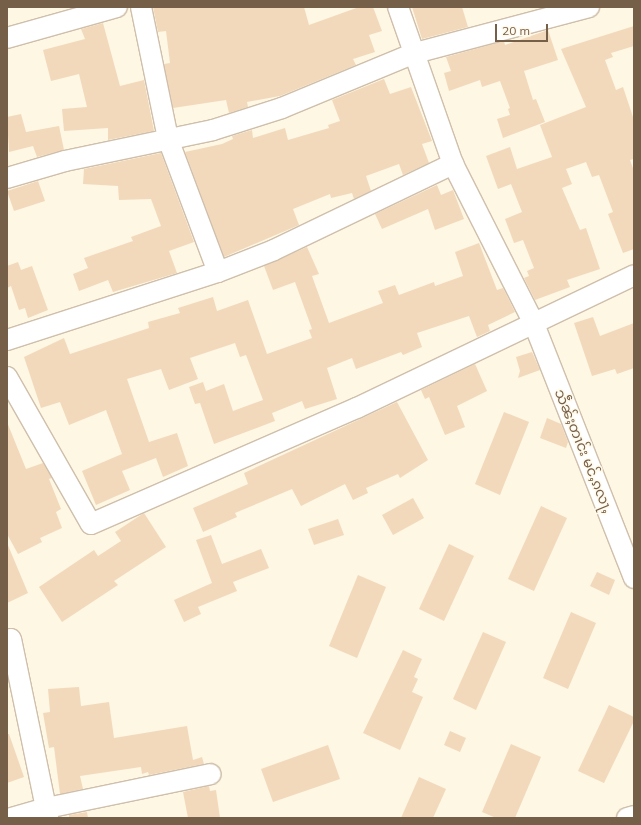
<!DOCTYPE html>
<meta charset="utf-8">
<style>
body{margin:0}
#map{position:relative;width:641px;height:825px;overflow:hidden;background:#fdf7e4;font-family:Mulish,"Noto Sans Myanmar",sans-serif}
div>[style]{position:absolute}
[style*='--x']{left:calc(var(--x)*1px);top:calc(var(--y)*1px);width:calc(var(--w)*1px);rotate:calc(var(--a)*1deg)}
.building>*{inset:0;background:#f3d9bb}
.roads{filter:drop-shadow(1px 0 #cfbfab) drop-shadow(-1px 0 #cfbfab) drop-shadow(0 1px #cfbfab) drop-shadow(0 -1px #cfbfab)}
.street>*{height:20px;margin:-10px;padding:0 10px;transform-origin:10px;border-radius:10px;background:#fff}
span{translate:-50% -50%;white-space:nowrap;text-align:center;line-height:1.15;-webkit-text-stroke:3px #fffaeb;paint-order:stroke}
.street-label{font-size:14px;color:#765f49}
.frame{position:absolute;inset:0;border:8px solid #765f49;pointer-events:none}
.scale{position:absolute;left:495px;top:24px;width:53px;height:18px;box-sizing:border-box;border:2px solid #765f49;border-top:0;padding-left:5px;font-size:12px;line-height:14px;white-space:nowrap;color:#765f49;-webkit-text-stroke:3px #fffaeb;paint-order:stroke}
</style>
<div id="map">
<div class="building">
<div style="clip-path:polygon(153px 7px,304px 7px,309px 25px,359px 7px,373px 7px,382px 31px,369px 35px,375px 52px,353px 59px,356px 65px,280px 96px,247px 102px,248px 107px,229px 113px,226px 100px,173px 108px,164px 64px,170px 63px,166px 31px,158px 32px)"></div>
<div style="clip-path:polygon(412px 7px,462px 7px,468px 27px,422px 39px)"></div>
<div style="clip-path:polygon(103px 23px,120px 86px,144px 80px,154px 131px,108px 140px,108px 128px,64px 131px,62px 109px,87px 107px,79px 74px,51px 81px,43px 50px,85px 39px,81px 29px)"></div>
<div style="clip-path:polygon(634px 26px,634px 46px,611px 53px,613px 57px,605px 60px,616px 90px,623px 87px,634px 120px,634px 159px,630px 160px,634px 171px,634px 249px,623px 253px,608px 214px,613px 212px,599px 175px,592px 177px,586px 162px,566px 169px,572px 184px,562px 188px,580px 230px,586px 228px,600px 269px,567px 280px,570px 287px,535px 300px,524px 278px,529px 276px,527px 271px,534px 268px,523px 240px,514px 243px,505px 219px,522px 212px,511px 184px,498px 189px,486px 156px,510px 147px,517px 169px,552px 157px,540px 125px,586px 107px,561px 49px)"></div>
<div style="clip-path:polygon(548px 30px,558px 60px,524px 71px,533px 100px,536px 99px,545px 122px,503px 138px,497px 119px,510px 115px,508px 109px,510px 108px,500px 81px,482px 87px,480px 80px,449px 91px,444px 73px,451px 71px,446px 57px,504px 41px,505px 45px)"></div>
<div style="clip-path:polygon(384px 79px,390px 94px,411px 87px,432px 141px,422px 144px,429px 163px,403px 175px,399px 164px,366px 176px,371px 191px,354px 199px,352px 193px,331px 198px,330px 194px,293px 209px,299px 225px,224px 257px,185px 152px,222px 144px,233px 139px,232px 136px,252px 130px,253px 138px,285px 128px,288px 140px,329px 128px,328px 125px,340px 121px,332px 100px)"></div>
<div style="clip-path:polygon(21px 114px,26px 132px,59px 126px,64px 150px,37px 157px,33px 146px,9px 152px,7px 117px)"></div>
<div style="clip-path:polygon(161px 153px,194px 242px,169px 251px,177px 273px,113px 292px,108px 280px,79px 291px,73px 274px,88px 268px,84px 258px,133px 241px,131px 237px,161px 226px,151px 199px,119px 200px,118px 186px,83px 184px,84px 169px)"></div>
<div style="clip-path:polygon(38px 181px,45px 201px,14px 211px,7px 191px)"></div>
<div style="clip-path:polygon(437px 185px,441px 195px,453px 190px,464px 219px,435px 230px,428px 209px,382px 229px,375px 214px)"></div>
<div style="clip-path:polygon(479px 243px,497px 290px,503px 288px,515px 312px,488px 325px,490px 331px,477px 337px,469px 316px,417px 333px,422px 347px,403px 355px,401px 352px,356px 369px,352px 358px,327px 368px,337px 399px,305px 409px,302px 401px,272px 413px,275px 421px,214px 444px,200px 403px,195px 404px,189px 387px,203px 382px,206px 391px,224px 384px,233px 411px,263px 400px,246px 355px,240px 357px,235px 343px,190px 358px,198px 379px,169px 390px,161px 369px,127px 379px,149px 442px,177px 433px,188px 466px,163px 477px,156px 458px,122px 471px,130px 490px,96px 505px,82px 471px,122px 454px,106px 410px,69px 425px,60px 402px,41px 408px,24px 357px,64px 338px,70px 354px,149px 328px,148px 322px,180px 313px,178px 308px,213px 297px,217px 311px,248px 300px,267px 354px,312px 338px,309px 330px,312px 329px,295px 282px,273px 290px,264px 266px,307px 247px,319px 274px,312px 276px,329px 323px,383px 303px,378px 291px,395px 285px,399px 295px,434px 282px,435px 286px,463px 276px,455px 252px)"></div>
<div style="clip-path:polygon(18px 262px,21px 270px,32px 266px,48px 310px,28px 318px,25px 308px,19px 310px,11px 286px,7px 288px,7px 266px)"></div>
<div style="clip-path:polygon(593px 317px,600px 336px,634px 323px,634px 368px,617px 374px,615px 369px,592px 376px,574px 323px)"></div>
<div style="clip-path:polygon(532px 352px,540px 370px,518px 378px,520px 371px,516px 357px)"></div>
<div style="clip-path:polygon(475px 364px,487px 391px,457px 406px,465px 427px,445px 435px,429px 397px,425px 399px,421px 390px)"></div>
<div style="clip-path:polygon(397px 402px,428px 460px,400px 478px,398px 474px,366px 488px,368px 493px,353px 500px,345px 484px,301px 506px,292px 489px,235px 513px,237px 517px,203px 532px,193px 508px,248px 484px,244px 473px)"></div>
<div style="clip-path:polygon(504px 412px,529px 422px,500px 495px,475px 484px)"></div>
<div style="clip-path:polygon(547px 418px,561px 424px,568px 442px,566px 448px,540px 438px)"></div>
<div style="clip-path:polygon(7px 422px,26px 469px,43px 463px,52px 478px,49px 479px,61px 509px,56px 512px,62px 528px,40px 538px,42px 542px,18px 554px,7px 534px)"></div>
<div style="clip-path:polygon(413px 498px,424px 518px,393px 535px,382px 515px)"></div>
<div style="clip-path:polygon(541px 506px,567px 518px,534px 591px,508px 579px)"></div>
<div style="clip-path:polygon(144px 513px,166px 547px,114px 581px,118px 585px,62px 622px,39px 587px,94px 550px,98px 556px,121px 541px,115px 532px)"></div>
<div style="clip-path:polygon(338px 519px,344px 535px,314px 545px,308px 529px)"></div>
<div style="clip-path:polygon(211px 535px,222px 564px,261px 549px,269px 568px,233px 582px,237px 591px,198px 607px,201px 614px,184px 622px,174px 600px,212px 583px,196px 540px)"></div>
<div style="clip-path:polygon(7px 543px,28px 593px,7px 603px)"></div>
<div style="clip-path:polygon(449px 544px,474px 556px,444px 621px,419px 609px)"></div>
<div style="clip-path:polygon(597px 572px,615px 580px,609px 595px,590px 586px)"></div>
<div style="clip-path:polygon(358px 575px,386px 587px,357px 658px,329px 646px)"></div>
<div style="clip-path:polygon(571px 612px,596px 623px,568px 689px,543px 678px)"></div>
<div style="clip-path:polygon(483px 632px,506px 642px,476px 710px,453px 699px)"></div>
<div style="clip-path:polygon(403px 650px,422px 659px,414px 677px,418px 679px,412px 692px,423px 697px,400px 750px,363px 733px)"></div>
<div style="clip-path:polygon(79px 687px,81px 706px,109px 702px,114px 738px,187px 726px,193px 760px,202px 757px,204px 764px,149px 775px,148px 772px,142px 774px,141px 767px,80px 776px,83px 789px,60px 794px,54px 747px,49px 748px,43px 713px,50px 712px,48px 689px)"></div>
<div style="clip-path:polygon(609px 705px,634px 717px,634px 721px,604px 783px,578px 771px)"></div>
<div style="clip-path:polygon(450px 731px,466px 738px,460px 752px,444px 745px)"></div>
<div style="clip-path:polygon(7px 734px,9px 734px,24px 777px,7px 783px)"></div>
<div style="clip-path:polygon(511px 744px,541px 757px,515px 818px,496px 818px,482px 812px)"></div>
<div style="clip-path:polygon(328px 745px,340px 779px,273px 802px,261px 769px)"></div>
<div style="clip-path:polygon(419px 777px,446px 789px,433px 818px,401px 818px)"></div>
<div style="clip-path:polygon(209px 786px,210px 791px,216px 790px,220px 818px,188px 818px,183px 792px)"></div>
<div style="clip-path:polygon(87px 812px,88px 818px,69px 818px,69px 815px)"></div>
</div>
<div class="roads">
<div class="street">
<div style="--x:141;--y:7;--w:135;--a:78.4"></div>
<div style="--x:168;--y:139;--w:142;--a:69.4"></div>
<div style="--x:398;--y:7;--w:166;--a:70.7"></div>
<div style="--x:453;--y:164;--w:179;--a:63.1"></div>
<div style="--x:534;--y:324;--w:273;--a:68.5"></div>
<div style="--x:7;--y:38;--w:114;--a:-15.7"></div>
<div style="--x:7;--y:178;--w:60;--a:-16.3"></div>
<div style="--x:65;--y:161;--w:151;--a:-11.8"></div>
<div style="--x:213;--y:130;--w:72;--a:-17.7"></div>
<div style="--x:282;--y:108;--w:144;--a:-22.5"></div>
<div style="--x:415;--y:53;--w:180;--a:-14.8"></div>
<div style="--x:7;--y:340;--w:222;--a:-17.9"></div>
<div style="--x:218;--y:272;--w:60;--a:-21.4"></div>
<div style="--x:274;--y:250;--w:199;--a:-25.7"></div>
<div style="--x:7;--y:377;--w:169;--a:60.3"></div>
<div style="--x:91;--y:524;--w:290;--a:-23.6"></div>
<div style="--x:357;--y:408;--w:307;--a:-25.6"></div>
<div style="--x:7;--y:641;--w:4;--a:-27"></div>
<div style="--x:11;--y:639;--w:183;--a:78.3"></div>
<div style="--x:11;--y:818;--w:37;--a:-16"></div>
<div style="--x:47;--y:808;--w:167;--a:-11.7"></div>
<div style="--x:627;--y:818;--w:7;--a:-16"></div>
</div>
</div>
<div class="street-label">
<span style="left:584px;top:451px;rotate:68deg">သဵၼ်ႈတၢင်း မင်ႇၵလႃႇ</span>
</div>
<div class="frame"></div>
<div class="scale">20 m</div>
</div>
